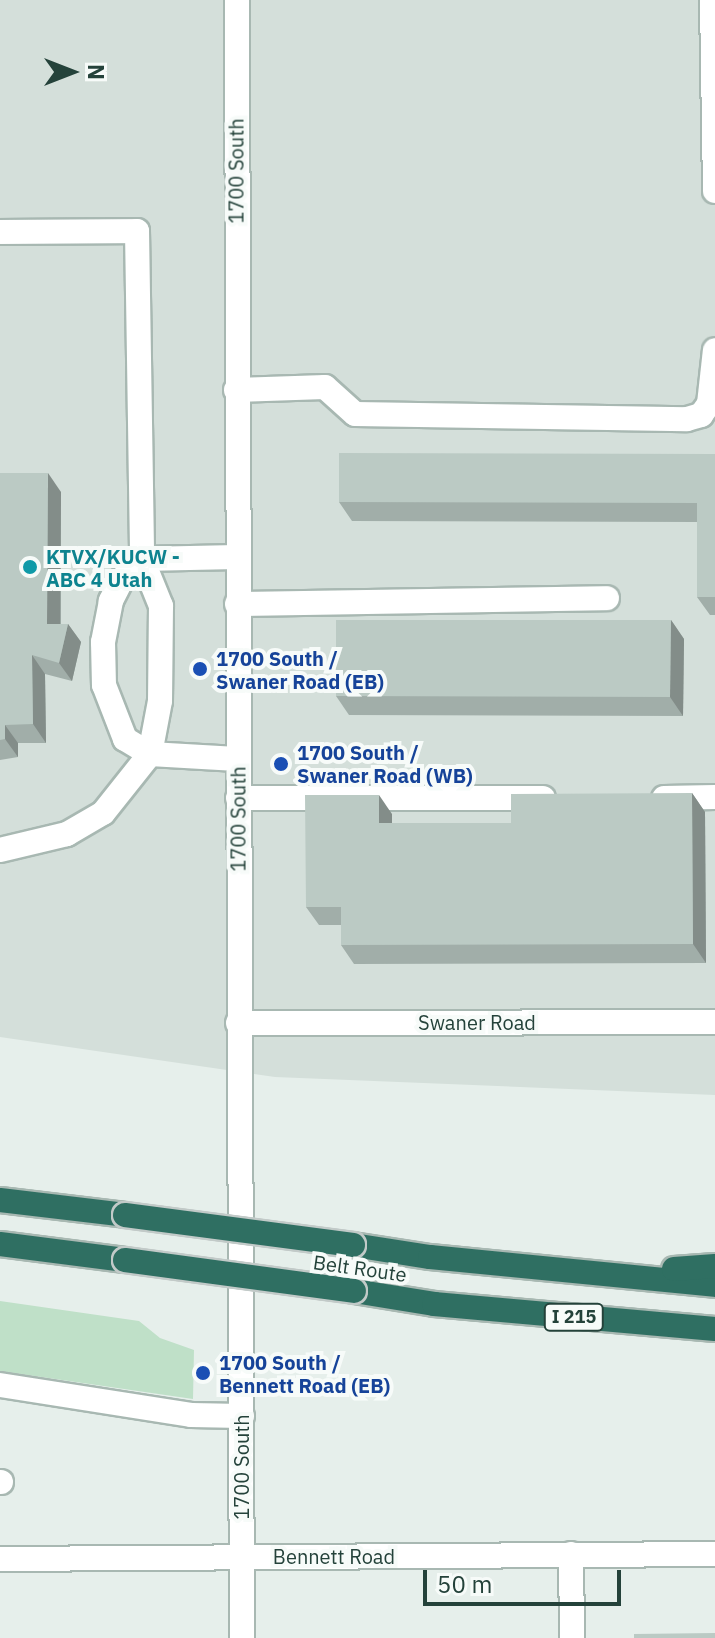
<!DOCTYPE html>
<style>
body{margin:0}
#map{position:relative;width:715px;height:1638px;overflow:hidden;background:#e6efeb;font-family:"IBM Plex Sans",sans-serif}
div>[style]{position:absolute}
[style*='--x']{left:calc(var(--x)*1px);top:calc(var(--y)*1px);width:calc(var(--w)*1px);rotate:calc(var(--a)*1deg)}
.built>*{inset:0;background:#d4dfda}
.green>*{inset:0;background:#bfe0c8}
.roads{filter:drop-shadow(2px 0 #a8b8b2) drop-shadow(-2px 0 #a8b8b2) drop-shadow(0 2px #a8b8b2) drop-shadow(0 -2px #a8b8b2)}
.minor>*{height:24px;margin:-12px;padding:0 12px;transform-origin:12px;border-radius:12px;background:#fff}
.highway>*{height:24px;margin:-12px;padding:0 12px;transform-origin:12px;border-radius:12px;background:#2f6f62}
.bridges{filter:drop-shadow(2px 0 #c2cac8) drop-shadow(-2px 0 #c2cac8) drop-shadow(0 2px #c2cac8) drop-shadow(0 -2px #c2cac8)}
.highway-bridge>*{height:24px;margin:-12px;padding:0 12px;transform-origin:12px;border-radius:12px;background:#2f6f62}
.wall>*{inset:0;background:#a1aea9}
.shaded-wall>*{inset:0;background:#838d89}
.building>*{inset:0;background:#bbcac4}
.dots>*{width:22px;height:22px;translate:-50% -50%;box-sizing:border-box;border:4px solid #f7fbf9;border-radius:50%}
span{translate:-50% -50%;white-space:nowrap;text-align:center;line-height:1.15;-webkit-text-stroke:8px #f7fbf9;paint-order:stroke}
.shield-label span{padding:2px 6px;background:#f7fbf9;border:2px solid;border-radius:6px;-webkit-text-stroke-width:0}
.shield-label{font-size:18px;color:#24423a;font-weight:700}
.street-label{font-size:20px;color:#24423a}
.culture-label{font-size:20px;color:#0d838f;font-weight:700}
.left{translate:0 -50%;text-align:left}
.transit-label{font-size:20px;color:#164399;font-weight:700}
.north{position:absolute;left:32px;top:32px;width:80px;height:80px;-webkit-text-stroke:6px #f7fbf9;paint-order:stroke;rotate:90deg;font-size:22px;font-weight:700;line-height:32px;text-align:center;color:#24423a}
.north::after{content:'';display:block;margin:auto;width:28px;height:36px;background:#24423a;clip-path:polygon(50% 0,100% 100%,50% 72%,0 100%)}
.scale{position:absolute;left:423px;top:1570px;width:198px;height:36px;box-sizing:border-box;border:4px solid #24423a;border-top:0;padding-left:10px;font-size:24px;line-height:28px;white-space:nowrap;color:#24423a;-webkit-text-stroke:6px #f7fbf9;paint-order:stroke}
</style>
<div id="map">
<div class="built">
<div style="clip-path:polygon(0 0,715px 0,715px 1095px,275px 1077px,0 1037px)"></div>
</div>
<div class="green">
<div style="clip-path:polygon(0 1301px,139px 1321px,160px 1338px,194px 1350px,193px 1399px,0 1371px)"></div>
</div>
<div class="roads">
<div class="minor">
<div style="--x:237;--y:0;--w:1638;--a:89.83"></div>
<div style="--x:712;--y:0;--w:191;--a:89.1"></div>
<div style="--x:0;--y:232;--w:137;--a:-0.4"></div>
<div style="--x:137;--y:231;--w:328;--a:89.1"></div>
<div style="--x:142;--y:559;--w:51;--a:68"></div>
<div style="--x:161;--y:606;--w:95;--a:90.6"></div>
<div style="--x:160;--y:701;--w:54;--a:100.7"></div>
<div style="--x:150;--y:754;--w:75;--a:128.5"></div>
<div style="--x:103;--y:813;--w:42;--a:149.7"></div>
<div style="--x:67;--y:834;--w:69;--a:166.6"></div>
<div style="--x:236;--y:390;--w:89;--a:-1.9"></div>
<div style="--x:325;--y:387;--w:40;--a:42"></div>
<div style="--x:355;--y:414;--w:332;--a:0.9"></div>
<div style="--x:687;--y:419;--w:15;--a:-16"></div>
<div style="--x:701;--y:415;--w:14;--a:-54"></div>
<div style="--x:709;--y:404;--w:54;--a:-83.7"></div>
<div style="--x:237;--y:557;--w:95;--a:178.8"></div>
<div style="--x:142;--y:559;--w:28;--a:135"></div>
<div style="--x:122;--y:579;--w:25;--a:117"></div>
<div style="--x:111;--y:601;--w:42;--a:101"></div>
<div style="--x:103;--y:642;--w:43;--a:88.7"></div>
<div style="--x:104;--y:685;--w:58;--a:68.7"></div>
<div style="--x:125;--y:739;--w:29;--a:31"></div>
<div style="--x:150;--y:754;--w:87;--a:3.3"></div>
<div style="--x:237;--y:604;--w:370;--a:-0.9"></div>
<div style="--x:238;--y:798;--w:305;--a:0"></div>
<div style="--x:664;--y:798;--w:51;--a:-1.1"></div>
<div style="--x:238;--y:1023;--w:477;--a:-0.1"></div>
<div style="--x:0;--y:1385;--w:193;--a:8.9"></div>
<div style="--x:191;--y:1415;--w:51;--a:1.1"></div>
<div style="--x:0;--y:1482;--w:1;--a:0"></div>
<div style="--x:571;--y:1554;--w:84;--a:89.3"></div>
<div style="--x:0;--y:1559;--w:715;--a:-0.4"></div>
</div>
<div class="highway">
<div style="--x:0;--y:1200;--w:126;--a:6.8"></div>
<div style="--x:0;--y:1244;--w:126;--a:7.3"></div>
<div style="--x:353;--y:1245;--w:78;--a:8.9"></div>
<div style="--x:430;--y:1257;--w:286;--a:5.6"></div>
<div style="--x:674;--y:1269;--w:41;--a:-4.2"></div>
<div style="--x:354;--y:1291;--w:81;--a:9.2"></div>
<div style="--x:434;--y:1304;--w:282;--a:5.1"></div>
</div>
</div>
<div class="bridges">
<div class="highway-bridge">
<div style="--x:125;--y:1215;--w:230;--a:7.5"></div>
<div style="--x:125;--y:1260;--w:231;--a:7.7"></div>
</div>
</div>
<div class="wall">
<div style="clip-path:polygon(715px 454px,715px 615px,710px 615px,697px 597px,697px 522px,352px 521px,339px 502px)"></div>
<div style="clip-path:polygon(0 473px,61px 492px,61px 624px,68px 624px,81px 642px,72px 681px,45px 674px,46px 743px,18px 743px,18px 757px,0 760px)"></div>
<div style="clip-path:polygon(671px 620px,684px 639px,683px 716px,349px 715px,336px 696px)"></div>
<div style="clip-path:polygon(692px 793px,705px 812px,706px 963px,354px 964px,341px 945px,341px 925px,319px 925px,306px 907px,392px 814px,392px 823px,511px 823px)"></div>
</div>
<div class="shaded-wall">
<div style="clip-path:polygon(48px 473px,61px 492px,60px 643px,47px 624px)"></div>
<div style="clip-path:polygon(671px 620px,684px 639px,683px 716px,670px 697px)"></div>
<div style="clip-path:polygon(68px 624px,81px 642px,72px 681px,59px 663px)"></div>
<div style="clip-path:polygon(32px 655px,45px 674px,46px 743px,33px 724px)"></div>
<div style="clip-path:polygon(5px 725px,18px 743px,18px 757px,5px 739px)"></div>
<div style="clip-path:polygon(692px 793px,705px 812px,706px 963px,693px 944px)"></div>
<div style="clip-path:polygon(379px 795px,392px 814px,392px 842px,379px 823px)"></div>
</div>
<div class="building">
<div style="clip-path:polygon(339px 453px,715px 454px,715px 597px,697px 597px,697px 503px,339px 502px)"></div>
<div style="clip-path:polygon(0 473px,48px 473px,47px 624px,68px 624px,59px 663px,32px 655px,33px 724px,5px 725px,5px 739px,0 740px)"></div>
<div style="clip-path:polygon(336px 620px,671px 620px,670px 697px,336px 696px)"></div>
<div style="clip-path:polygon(692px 793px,693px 944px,341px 945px,341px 907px,306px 907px,305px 795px,379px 795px,379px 823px,511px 823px,511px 794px)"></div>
<div style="clip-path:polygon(715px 1633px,715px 1638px,634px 1638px,634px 1634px)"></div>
</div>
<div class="dots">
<div style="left:30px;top:567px;background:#0f9aa8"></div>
<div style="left:200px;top:669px;background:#1a4fb4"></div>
<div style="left:281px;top:764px;background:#1a4fb4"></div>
<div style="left:203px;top:1373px;background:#1a4fb4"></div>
</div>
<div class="shield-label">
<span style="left:574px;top:1317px">I 215</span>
</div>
<div class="street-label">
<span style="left:236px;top:171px;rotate:-90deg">1700 South</span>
<span style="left:238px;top:819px;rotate:-90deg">1700 South</span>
<span style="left:477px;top:1022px">Swaner Road</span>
<span style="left:360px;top:1268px;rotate:8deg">Belt Route</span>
<span style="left:241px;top:1467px;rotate:-90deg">1700 South</span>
<span style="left:334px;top:1556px">Bennett Road</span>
</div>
<div class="culture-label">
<span class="left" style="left:46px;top:568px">KTVX/KUCW -<br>ABC 4 Utah</span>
</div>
<div class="transit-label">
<span class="left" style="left:216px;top:670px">1700 South /<br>Swaner Road (EB)</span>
<span class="left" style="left:297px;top:764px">1700 South /<br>Swaner Road (WB)</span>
<span class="left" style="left:219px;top:1374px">1700 South /<br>Bennett Road (EB)</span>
</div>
<div class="north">N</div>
<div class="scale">50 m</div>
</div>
